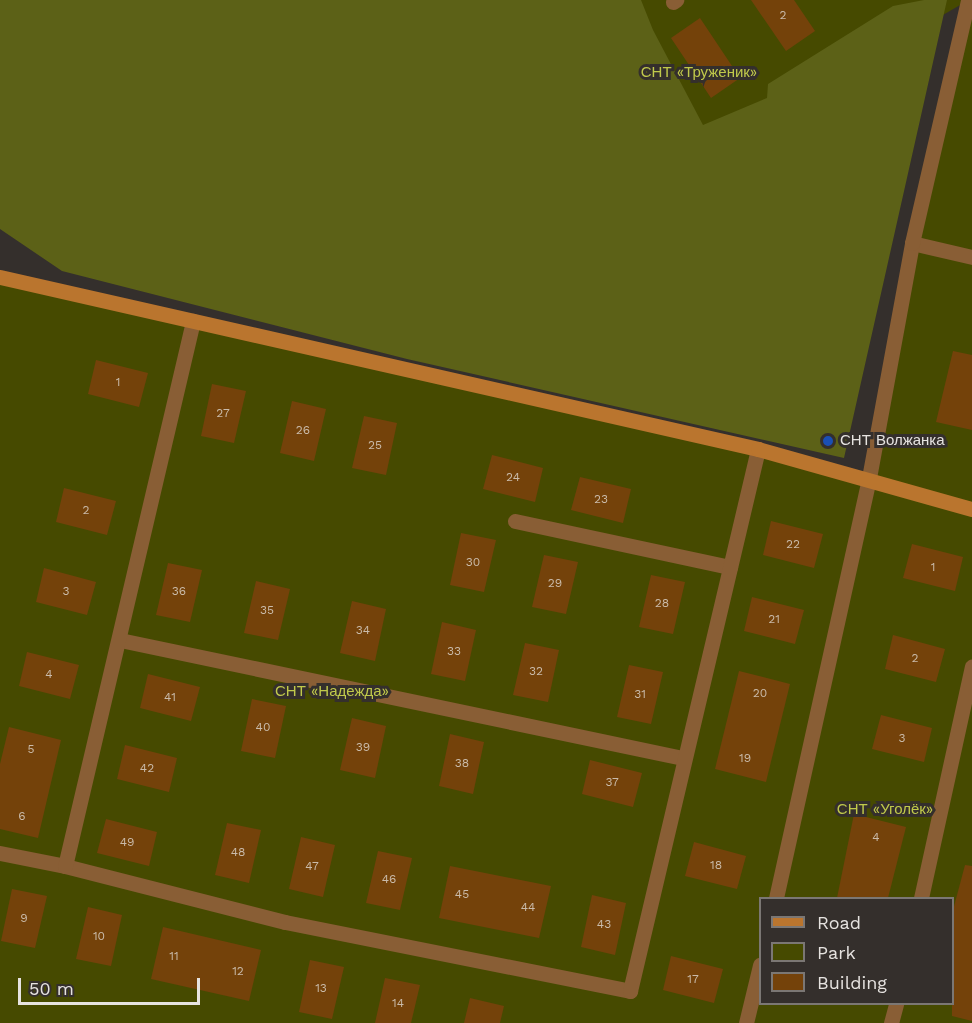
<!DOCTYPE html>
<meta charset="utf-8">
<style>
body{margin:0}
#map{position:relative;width:972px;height:1023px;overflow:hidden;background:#342f2c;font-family:"Work Sans",sans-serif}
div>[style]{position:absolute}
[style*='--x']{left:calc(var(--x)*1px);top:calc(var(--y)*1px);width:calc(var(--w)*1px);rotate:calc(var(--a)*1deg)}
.green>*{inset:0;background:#464a00}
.forest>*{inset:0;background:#5c6117}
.building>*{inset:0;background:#74420a}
.street>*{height:15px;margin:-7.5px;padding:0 7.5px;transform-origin:7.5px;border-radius:7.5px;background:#895e35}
.secondary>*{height:15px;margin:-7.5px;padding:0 7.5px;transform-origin:7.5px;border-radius:7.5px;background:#ba752e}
.dots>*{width:16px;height:16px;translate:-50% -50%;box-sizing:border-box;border:3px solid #342f2c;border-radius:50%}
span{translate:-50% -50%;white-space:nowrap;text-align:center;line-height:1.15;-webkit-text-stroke:6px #342f2c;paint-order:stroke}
.number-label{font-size:12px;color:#cabbaa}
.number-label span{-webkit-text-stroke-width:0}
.park-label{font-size:15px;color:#c0c94b}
.poi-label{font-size:15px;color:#e6e3e0}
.left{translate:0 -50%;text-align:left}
.legend{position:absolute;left:759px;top:897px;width:195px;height:108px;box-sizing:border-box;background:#342f2c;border:2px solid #7b7774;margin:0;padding:8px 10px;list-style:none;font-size:18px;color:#e6e3e0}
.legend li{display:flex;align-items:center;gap:12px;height:30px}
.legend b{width:30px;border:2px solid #7b7774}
.scale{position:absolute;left:18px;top:978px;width:182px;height:27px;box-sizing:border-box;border:3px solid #e6e3e0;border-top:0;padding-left:8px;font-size:18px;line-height:21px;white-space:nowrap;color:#e6e3e0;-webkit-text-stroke:4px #342f2c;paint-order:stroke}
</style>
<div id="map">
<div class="green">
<div style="clip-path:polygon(evenodd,598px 0,972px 0,972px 1023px,0 1023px,0 277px,869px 478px,967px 1px,659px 180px,598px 0,760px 898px,952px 898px,952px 1004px,760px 1004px,760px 898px)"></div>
</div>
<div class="forest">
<div style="clip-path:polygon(0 0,641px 0,653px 30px,703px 125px,767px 98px,768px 84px,893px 6px,924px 0,947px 0,844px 458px,407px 359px,62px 271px,0 229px)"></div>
</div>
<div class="building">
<div style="clip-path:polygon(751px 0,794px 0,815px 31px,786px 51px)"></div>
<div style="clip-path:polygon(700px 18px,740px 78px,711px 98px,671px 38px)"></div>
<div style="clip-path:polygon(953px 351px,972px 355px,972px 430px,936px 422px)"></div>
<div style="clip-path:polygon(96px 360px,148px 373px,139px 407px,88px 394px)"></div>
<div style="clip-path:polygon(212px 384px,246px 391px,234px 443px,201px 436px)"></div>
<div style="clip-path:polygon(292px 401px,326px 409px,314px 461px,280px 453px)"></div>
<div style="clip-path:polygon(364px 416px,397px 423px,386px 475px,352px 468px)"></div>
<div style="clip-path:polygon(492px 455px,543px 468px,535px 502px,483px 489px)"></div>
<div style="clip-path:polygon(580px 477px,631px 489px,623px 523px,571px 510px)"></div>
<div style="clip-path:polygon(64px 488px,116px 501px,107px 535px,56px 522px)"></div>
<div style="clip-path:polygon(771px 521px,823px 534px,814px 568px,763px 555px)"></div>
<div style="clip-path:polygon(461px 533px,496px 540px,484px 592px,450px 585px)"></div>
<div style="clip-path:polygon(912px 544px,963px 557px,955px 591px,903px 578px)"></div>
<div style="clip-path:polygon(544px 555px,578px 562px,566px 614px,532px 607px)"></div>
<div style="clip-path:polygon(168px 563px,202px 570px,190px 622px,156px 615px)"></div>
<div style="clip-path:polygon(44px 568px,96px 582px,87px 615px,36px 602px)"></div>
<div style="clip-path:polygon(651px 575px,685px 582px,673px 634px,639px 627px)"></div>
<div style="clip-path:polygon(256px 581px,290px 589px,278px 640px,244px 633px)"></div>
<div style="clip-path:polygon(752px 597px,804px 610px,795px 644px,744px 631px)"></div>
<div style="clip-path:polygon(352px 601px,386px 609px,375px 661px,340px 653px)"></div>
<div style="clip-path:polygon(442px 622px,476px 630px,465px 681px,431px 674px)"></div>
<div style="clip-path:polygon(893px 635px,945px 649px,936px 682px,885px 669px)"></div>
<div style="clip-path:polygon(525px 643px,559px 650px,548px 702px,513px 695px)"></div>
<div style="clip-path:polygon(27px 652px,79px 665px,70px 699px,19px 686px)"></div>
<div style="clip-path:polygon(629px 665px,663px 672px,651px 724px,617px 717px)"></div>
<div style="clip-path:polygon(739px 671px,790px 684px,766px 782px,715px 769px)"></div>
<div style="clip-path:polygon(148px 674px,200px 687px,191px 721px,140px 708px)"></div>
<div style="clip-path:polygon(252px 699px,286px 706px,275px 758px,241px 751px)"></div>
<div style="clip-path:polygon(881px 715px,932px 728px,924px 762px,872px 749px)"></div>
<div style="clip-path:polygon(352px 718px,386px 726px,375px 778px,340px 770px)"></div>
<div style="clip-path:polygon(9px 727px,61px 740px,38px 838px,0 829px,0 764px)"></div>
<div style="clip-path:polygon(450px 734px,484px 742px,473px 794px,439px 786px)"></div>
<div style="clip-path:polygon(125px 745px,177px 758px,169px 792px,117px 779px)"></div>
<div style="clip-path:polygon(590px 760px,642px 773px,633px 807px,582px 794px)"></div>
<div style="clip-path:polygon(854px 814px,906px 827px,888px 898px,837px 898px)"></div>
<div style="clip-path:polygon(106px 819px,157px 832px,149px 866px,97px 853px)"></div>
<div style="clip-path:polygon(227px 823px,261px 830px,249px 883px,215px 875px)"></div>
<div style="clip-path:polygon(301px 837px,335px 845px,323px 897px,289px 889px)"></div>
<div style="clip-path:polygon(694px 842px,746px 856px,737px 889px,685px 876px)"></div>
<div style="clip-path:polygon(378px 851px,412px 858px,400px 910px,366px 903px)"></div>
<div style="clip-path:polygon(965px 865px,972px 866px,972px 1021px,952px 1016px,952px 914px)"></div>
<div style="clip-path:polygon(450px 866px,551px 886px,539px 938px,439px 918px)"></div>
<div style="clip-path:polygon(12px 889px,47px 896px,35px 948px,1px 941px)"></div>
<div style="clip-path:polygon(592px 895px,626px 903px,615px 955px,581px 947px)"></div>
<div style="clip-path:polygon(88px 907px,122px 915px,111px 966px,76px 959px)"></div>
<div style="clip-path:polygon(163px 927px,261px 950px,249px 1001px,151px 979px)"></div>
<div style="clip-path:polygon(671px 956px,723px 969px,714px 1003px,663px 990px)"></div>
<div style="clip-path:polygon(310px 960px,344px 967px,332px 1019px,299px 1012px)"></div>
<div style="clip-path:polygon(385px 978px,420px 985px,411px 1023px,375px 1023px)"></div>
<div style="clip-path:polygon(470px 998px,504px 1006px,500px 1023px,464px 1023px)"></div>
</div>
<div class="street">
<div style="--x:673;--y:2;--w:4;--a:-34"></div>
<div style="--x:912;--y:243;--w:62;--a:13.1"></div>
<div style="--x:515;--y:521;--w:220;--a:12.1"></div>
<div style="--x:120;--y:640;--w:575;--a:11.84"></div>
<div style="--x:0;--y:853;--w:66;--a:11.3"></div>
<div style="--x:65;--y:866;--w:227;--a:14.3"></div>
<div style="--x:285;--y:922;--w:352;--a:11.3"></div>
<div style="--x:630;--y:991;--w:557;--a:-76.71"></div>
<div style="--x:65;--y:866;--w:560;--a:-76.78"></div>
<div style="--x:776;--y:898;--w:430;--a:-77.5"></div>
<div style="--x:869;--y:478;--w:239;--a:-79.6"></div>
<div style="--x:912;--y:243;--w:249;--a:-77"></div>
<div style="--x:921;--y:898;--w:237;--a:-77.6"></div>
<div style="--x:746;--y:1023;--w:60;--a:-76.4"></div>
<div style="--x:891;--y:1023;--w:20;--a:-75"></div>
</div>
<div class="secondary">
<div style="--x:0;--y:277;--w:777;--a:12.78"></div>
<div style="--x:758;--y:449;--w:222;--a:15.7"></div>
</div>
<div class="dots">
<div style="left:828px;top:441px;background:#1a4fb4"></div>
</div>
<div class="number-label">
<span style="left:783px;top:16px">2</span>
<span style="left:118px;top:383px">1</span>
<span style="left:223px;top:414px">27</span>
<span style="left:303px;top:431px">26</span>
<span style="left:375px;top:446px">25</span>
<span style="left:513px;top:478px">24</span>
<span style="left:601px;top:500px">23</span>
<span style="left:86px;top:511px">2</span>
<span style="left:793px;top:545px">22</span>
<span style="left:473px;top:563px">30</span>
<span style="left:933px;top:568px">1</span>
<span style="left:555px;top:584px">29</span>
<span style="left:66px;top:592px">3</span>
<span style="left:179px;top:592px">36</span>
<span style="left:662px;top:604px">28</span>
<span style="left:267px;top:611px">35</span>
<span style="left:774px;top:620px">21</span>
<span style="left:363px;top:631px">34</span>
<span style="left:454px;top:652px">33</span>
<span style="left:915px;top:659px">2</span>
<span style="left:536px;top:672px">32</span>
<span style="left:49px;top:675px">4</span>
<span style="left:760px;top:694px">20</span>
<span style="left:640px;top:695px">31</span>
<span style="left:170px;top:698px">41</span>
<span style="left:263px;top:728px">40</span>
<span style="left:902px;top:739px">3</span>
<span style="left:363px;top:748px">39</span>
<span style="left:31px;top:750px">5</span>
<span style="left:745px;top:759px">19</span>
<span style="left:462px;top:764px">38</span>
<span style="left:147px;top:769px">42</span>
<span style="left:612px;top:783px">37</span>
<span style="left:22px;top:817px">6</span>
<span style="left:876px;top:838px">4</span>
<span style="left:127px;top:843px">49</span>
<span style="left:238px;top:853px">48</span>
<span style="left:716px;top:866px">18</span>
<span style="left:312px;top:867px">47</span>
<span style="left:389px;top:880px">46</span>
<span style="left:462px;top:895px">45</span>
<span style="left:528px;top:908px">44</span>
<span style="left:24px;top:919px">9</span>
<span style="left:604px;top:925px">43</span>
<span style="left:99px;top:937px">10</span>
<span style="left:174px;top:957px">11</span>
<span style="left:238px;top:972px">12</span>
<span style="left:693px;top:980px">17</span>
<span style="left:321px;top:989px">13</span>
<span style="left:398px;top:1004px">14</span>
</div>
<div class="park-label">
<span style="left:699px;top:73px">СНТ «Труженик»</span>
<span style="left:332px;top:692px">СНТ «Надежда»</span>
<span style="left:885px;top:810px">СНТ «Уголёк»</span>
</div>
<div class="poi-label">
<span class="left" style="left:840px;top:441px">СНТ Волжанка</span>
</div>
<ul class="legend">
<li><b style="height:8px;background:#ba752e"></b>Road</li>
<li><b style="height:16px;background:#464a00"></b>Park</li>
<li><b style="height:16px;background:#74420a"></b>Building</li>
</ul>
<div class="scale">50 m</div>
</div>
